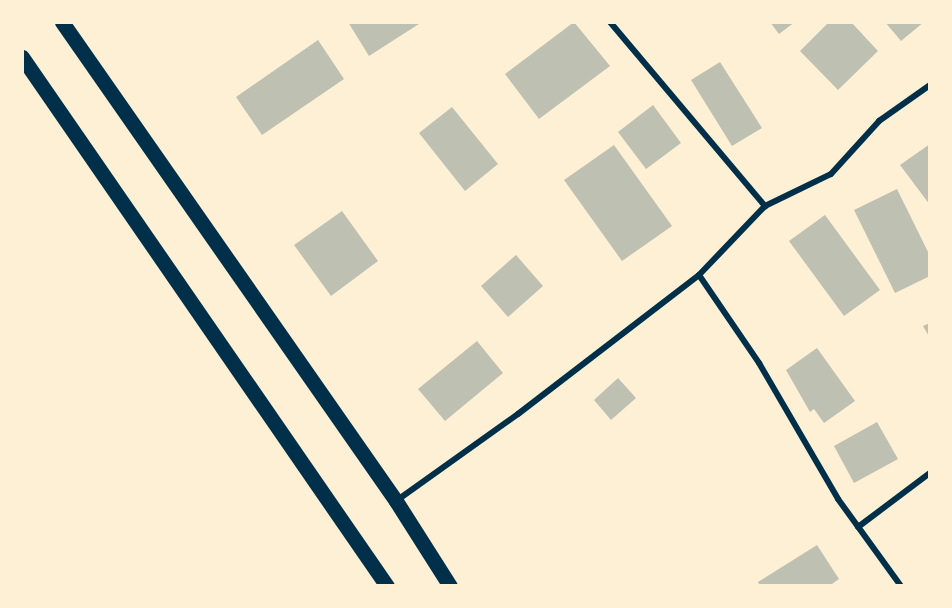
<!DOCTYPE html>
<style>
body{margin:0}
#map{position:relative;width:952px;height:608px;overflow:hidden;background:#fdf0d5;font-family:"Golos Text",sans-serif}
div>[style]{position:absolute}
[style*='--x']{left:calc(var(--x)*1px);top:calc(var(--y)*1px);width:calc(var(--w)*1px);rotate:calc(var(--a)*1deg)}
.building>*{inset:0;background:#bec0b2}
.minor>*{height:6px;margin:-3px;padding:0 3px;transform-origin:3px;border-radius:3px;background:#003049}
.primary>*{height:15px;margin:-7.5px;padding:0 7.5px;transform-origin:7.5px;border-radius:7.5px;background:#003049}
span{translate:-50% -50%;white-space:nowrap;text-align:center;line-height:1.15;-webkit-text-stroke:4.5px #fdf0d5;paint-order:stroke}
.frame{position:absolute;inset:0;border:24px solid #fdf0d5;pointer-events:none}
</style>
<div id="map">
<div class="building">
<div style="clip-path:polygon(348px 22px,422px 22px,369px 56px)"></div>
<div style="clip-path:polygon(574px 22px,610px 66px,539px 119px,505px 74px)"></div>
<div style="clip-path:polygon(770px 22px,795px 22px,779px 34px)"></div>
<div style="clip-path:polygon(829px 22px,851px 22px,878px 51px,838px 90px,800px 51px)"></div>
<div style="clip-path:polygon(885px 22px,924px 22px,901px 41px)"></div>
<div style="clip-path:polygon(318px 40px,344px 79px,262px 135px,236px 97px)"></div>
<div style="clip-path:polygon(720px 62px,762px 128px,732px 146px,691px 80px)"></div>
<div style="clip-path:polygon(653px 105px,681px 143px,646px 169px,618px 132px)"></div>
<div style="clip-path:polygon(452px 107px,498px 164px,465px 191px,419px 133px)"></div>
<div style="clip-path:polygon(930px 144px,930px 205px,900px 165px)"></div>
<div style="clip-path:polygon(614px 145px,672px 226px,622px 261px,564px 180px)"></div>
<div style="clip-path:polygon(897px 189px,930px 256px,930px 276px,895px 293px,854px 210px)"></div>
<div style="clip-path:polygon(342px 211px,378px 261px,331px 296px,294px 245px)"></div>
<div style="clip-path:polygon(825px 215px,880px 290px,844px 316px,789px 241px)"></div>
<div style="clip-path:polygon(516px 255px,543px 286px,508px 317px,481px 286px)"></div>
<div style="clip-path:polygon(930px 323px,930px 338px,923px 326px)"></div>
<div style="clip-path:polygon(477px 341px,503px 373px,445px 421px,418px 389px)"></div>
<div style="clip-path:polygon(817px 348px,855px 401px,824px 423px,814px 409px,810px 412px,786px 370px)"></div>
<div style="clip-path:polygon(618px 378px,636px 398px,611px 420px,594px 400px)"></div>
<div style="clip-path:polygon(877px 422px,898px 459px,854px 483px,834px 446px)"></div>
<div style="clip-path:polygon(817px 545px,839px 579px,829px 586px,760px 586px,758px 582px)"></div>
</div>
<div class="minor">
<div style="--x:610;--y:22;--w:241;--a:49.9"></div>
<div style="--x:699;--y:275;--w:107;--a:55.7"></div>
<div style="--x:759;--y:363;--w:157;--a:59.8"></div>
<div style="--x:838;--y:499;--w:107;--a:54.1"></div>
<div style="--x:396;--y:501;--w:150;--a:-35.5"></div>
<div style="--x:518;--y:414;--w:228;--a:-37.5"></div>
<div style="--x:699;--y:275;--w:95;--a:-46.3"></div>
<div style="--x:765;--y:206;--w:73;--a:-25.9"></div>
<div style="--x:831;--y:174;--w:72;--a:-47.8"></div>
<div style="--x:879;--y:121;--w:62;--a:-35.2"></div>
<div style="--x:858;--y:527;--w:90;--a:-36.9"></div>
</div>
<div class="primary">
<div style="--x:62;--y:22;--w:584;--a:55.11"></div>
<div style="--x:396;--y:501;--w:101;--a:57.6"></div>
<div style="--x:22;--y:57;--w:643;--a:55.4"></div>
</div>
<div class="frame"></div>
</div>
